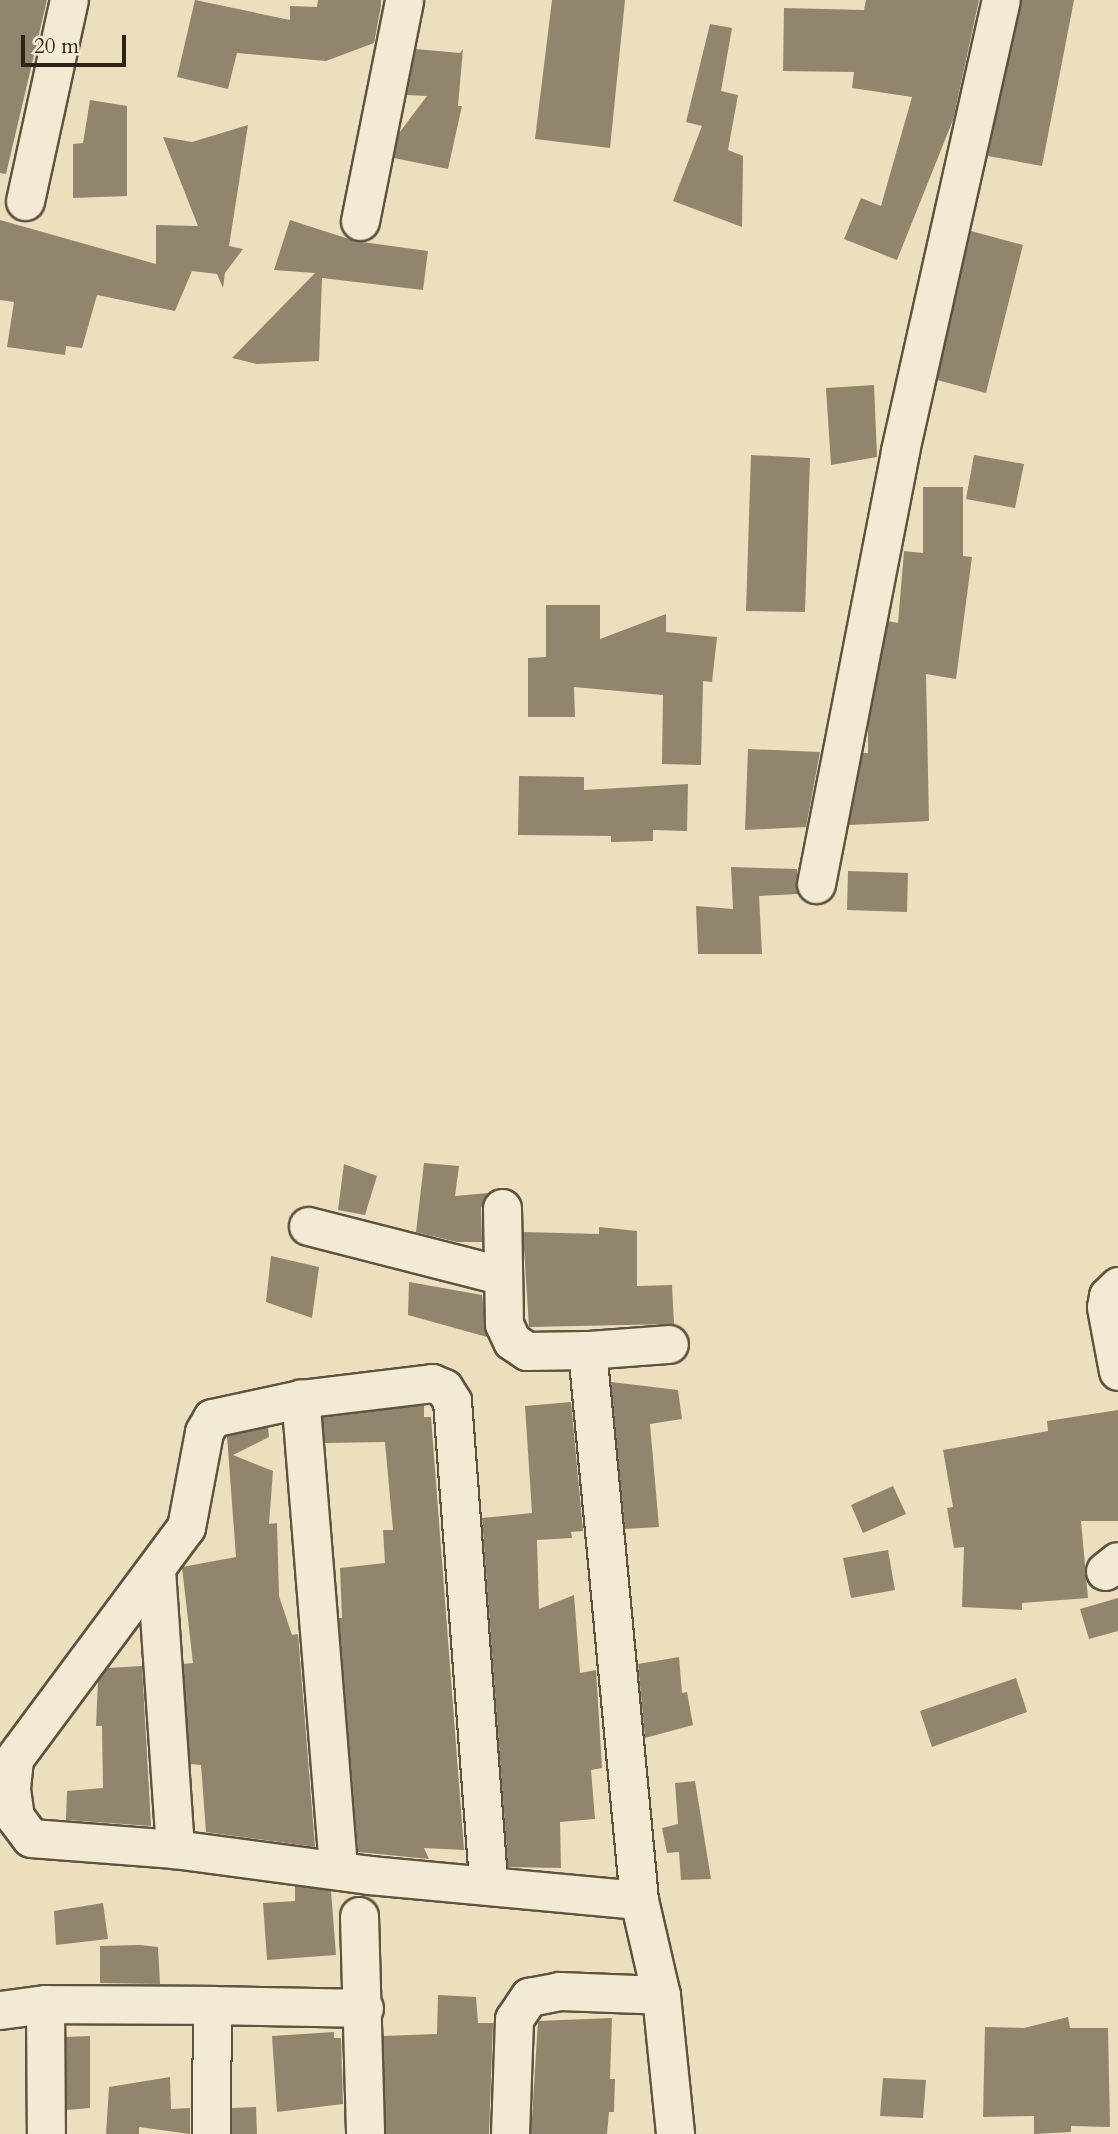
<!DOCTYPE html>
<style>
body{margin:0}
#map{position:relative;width:1118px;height:2134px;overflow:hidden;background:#ecdfbd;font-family:Cardo,serif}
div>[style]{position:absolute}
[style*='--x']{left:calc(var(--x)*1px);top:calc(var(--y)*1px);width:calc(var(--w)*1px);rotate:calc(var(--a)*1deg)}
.building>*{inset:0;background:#91856d}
.roads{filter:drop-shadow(2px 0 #5e5240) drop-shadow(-2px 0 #5e5240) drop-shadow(0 2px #5e5240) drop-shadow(0 -2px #5e5240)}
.street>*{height:37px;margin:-18.5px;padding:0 18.5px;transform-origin:18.5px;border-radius:18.5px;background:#f3ead4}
span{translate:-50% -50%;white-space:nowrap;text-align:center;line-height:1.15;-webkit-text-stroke:7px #f3ead4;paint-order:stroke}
.scale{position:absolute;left:21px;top:35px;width:105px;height:32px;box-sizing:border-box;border:4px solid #2e2317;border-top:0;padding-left:9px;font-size:21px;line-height:24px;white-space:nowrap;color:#2e2317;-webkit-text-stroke:5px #f3ead4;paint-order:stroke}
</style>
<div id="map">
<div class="building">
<div style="clip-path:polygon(0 0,47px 0,6px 174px,0 173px)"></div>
<div style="clip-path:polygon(195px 0,290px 20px,290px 6px,317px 7px,318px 0,381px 0,381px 6px,374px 43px,326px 61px,237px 53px,228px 89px,177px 77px)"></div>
<div style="clip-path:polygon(552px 0,625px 0,610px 148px,535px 139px)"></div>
<div style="clip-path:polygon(866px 0,979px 0,953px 120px,897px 260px,844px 239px,861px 198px,881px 206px,912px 97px,852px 88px,854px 72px,783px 71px,784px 8px,864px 10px)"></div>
<div style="clip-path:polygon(1021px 0,1074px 0,1042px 166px,988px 156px)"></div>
<div style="clip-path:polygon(710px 24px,732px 28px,721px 91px,738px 95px,728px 150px,743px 156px,742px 227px,673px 201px,702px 126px,686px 122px)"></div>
<div style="clip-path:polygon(416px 49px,460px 53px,463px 49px,458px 106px,462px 106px,448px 169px,394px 158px,399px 133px,427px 96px,407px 95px)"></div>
<div style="clip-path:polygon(90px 100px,127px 106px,127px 196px,73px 198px,73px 144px,83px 143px)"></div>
<div style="clip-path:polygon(248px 125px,229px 246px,243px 249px,225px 273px,223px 288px,217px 274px,192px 271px,175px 311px,97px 295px,82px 348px,66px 346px,65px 355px,7px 347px,14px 302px,0 300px,0 220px,156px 264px,156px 225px,198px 226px,163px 137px,192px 142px)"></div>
<div style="clip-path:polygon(290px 220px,355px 241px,428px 251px,423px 290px,322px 278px,319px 361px,257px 364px,232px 358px,315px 273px,274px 270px)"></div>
<div style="clip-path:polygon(971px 231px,1023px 245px,986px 393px,937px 380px)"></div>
<div style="clip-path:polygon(874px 385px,877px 457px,831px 465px,826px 388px)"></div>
<div style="clip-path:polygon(751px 455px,810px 458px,805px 612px,746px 611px)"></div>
<div style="clip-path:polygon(974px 455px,1024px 464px,1015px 508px,966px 499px)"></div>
<div style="clip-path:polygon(923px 487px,963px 487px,963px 556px,972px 557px,956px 679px,926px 674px,929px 821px,849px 825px,863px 753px,868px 753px,868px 726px,888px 621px,898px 623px,904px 551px,923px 553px)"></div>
<div style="clip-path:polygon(546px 605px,600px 605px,600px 639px,666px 614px,666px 632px,717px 637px,712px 682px,703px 681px,701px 765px,662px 764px,663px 695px,574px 687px,575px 717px,528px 717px,528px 658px,546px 657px)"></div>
<div style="clip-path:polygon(748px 749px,820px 752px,806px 827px,745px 830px)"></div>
<div style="clip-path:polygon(519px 776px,584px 777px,584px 790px,688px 784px,687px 831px,653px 830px,653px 841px,611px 842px,611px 836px,518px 835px)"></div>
<div style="clip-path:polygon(731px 867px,797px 869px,798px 894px,759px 896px,762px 954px,698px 954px,696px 906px,733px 909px)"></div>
<div style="clip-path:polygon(848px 871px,908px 873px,907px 912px,847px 910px)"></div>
<div style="clip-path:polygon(424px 1163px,459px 1166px,455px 1196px,488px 1193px,481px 1208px,482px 1242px,457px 1242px,416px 1232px)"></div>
<div style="clip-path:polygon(344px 1164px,377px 1176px,365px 1215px,338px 1210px)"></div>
<div style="clip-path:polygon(599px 1227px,637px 1231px,637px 1286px,672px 1285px,674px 1324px,529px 1327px,523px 1232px,599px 1234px)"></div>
<div style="clip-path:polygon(271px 1256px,319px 1267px,312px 1318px,266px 1302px)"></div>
<div style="clip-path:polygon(409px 1282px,482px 1295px,487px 1337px,408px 1315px)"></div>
<div style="clip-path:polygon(611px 1382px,678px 1390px,682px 1419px,650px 1424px,659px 1527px,625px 1529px)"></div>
<div style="clip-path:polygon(571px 1402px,583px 1531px,571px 1532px,572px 1538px,537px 1540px,539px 1609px,574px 1595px,580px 1673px,596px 1670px,602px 1768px,591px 1770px,595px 1819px,560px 1822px,561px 1868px,508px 1867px,482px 1518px,532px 1513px,525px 1406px)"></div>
<div style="clip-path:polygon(424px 1405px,424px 1417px,431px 1417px,464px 1850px,424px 1848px,429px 1859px,358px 1852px,339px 1618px,342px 1618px,340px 1568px,385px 1563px,383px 1530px,393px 1530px,385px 1442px,325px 1443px,323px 1427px,323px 1417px)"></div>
<div style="clip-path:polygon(1118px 1410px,1118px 1521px,1081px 1521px,1088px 1598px,1022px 1603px,1022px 1610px,962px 1607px,964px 1547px,954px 1548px,947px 1508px,953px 1507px,943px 1450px,1048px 1431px,1047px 1421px)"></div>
<div style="clip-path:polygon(268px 1427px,269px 1437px,233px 1455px,273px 1471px,269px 1524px,277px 1523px,279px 1596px,292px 1635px,298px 1634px,315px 1847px,206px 1832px,201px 1765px,190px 1764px,183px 1664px,193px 1663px,182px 1567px,236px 1557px,227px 1436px)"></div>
<div style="clip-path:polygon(893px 1486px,906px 1514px,863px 1533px,851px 1505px)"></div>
<div style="clip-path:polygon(888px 1550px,895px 1590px,851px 1598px,843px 1558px)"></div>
<div style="clip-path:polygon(1118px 1598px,1118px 1631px,1089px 1639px,1080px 1609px)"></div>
<div style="clip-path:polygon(679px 1657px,682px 1693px,687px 1692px,693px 1725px,645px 1738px,638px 1664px)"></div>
<div style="clip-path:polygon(142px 1666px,151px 1826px,66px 1820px,67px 1791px,103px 1788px,102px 1726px,96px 1726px,98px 1681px,107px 1668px)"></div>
<div style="clip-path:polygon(1016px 1678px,1027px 1712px,932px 1747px,920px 1711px)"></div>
<div style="clip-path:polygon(695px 1781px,711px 1879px,681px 1880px,679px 1852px,667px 1853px,662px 1828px,678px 1824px,675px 1783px)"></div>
<div style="clip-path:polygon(295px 1886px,331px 1891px,336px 1955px,267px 1960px,263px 1903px,295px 1901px)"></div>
<div style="clip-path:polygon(103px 1903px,108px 1939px,56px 1945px,54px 1911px)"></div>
<div style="clip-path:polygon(140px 1945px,158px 1947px,160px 1984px,100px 1983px,100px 1946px)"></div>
<div style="clip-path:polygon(438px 1995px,476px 1997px,478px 2023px,493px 2023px,489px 2134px,386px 2134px,383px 2036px,437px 2034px)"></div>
<div style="clip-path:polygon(1068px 2017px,1070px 2028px,1108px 2028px,1110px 2127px,1071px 2126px,1071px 2132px,1034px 2134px,1034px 2116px,983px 2117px,985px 2027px,1024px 2028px)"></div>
<div style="clip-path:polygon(612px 2018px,610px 2079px,615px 2079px,614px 2112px,609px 2112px,607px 2134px,531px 2134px,538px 2021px)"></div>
<div style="clip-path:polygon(334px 2032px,334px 2038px,341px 2038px,343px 2104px,277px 2112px,272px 2036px)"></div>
<div style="clip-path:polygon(90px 2036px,90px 2108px,67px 2110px,66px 2037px)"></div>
<div style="clip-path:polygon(170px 2077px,171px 2109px,190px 2108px,190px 2134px,139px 2127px,139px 2134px,106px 2134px,109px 2087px)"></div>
<div style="clip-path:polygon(883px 2078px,926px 2080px,923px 2118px,880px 2116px)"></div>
<div style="clip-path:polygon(256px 2107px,257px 2134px,232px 2134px,232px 2108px)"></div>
</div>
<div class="roads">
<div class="street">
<div style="--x:25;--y:201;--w:206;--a:-77.7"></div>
<div style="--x:360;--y:221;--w:225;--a:-78.7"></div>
<div style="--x:816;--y:884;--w:441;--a:-79"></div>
<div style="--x:900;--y:451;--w:462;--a:-77.4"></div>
<div style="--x:502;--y:1208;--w:116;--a:89"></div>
<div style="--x:504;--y:1324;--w:19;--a:65"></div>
<div style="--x:512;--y:1341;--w:18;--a:34"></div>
<div style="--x:527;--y:1351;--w:60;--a:-1"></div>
<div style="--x:587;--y:1350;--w:552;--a:84.6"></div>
<div style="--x:639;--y:1900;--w:98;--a:77"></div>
<div style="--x:661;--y:1995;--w:140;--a:84.2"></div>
<div style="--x:308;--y:1226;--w:198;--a:14.3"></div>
<div style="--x:1118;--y:1286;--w:14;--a:135"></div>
<div style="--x:1108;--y:1296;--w:11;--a:100"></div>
<div style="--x:1106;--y:1307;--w:65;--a:79.4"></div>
<div style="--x:587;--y:1350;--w:82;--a:-4.2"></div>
<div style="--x:300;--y:1399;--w:90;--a:167.8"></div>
<div style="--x:212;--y:1418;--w:16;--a:120"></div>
<div style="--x:204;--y:1432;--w:97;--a:100.7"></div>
<div style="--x:186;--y:1527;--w:289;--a:126.6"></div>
<div style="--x:14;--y:1759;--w:30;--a:96"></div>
<div style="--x:11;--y:1789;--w:28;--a:82"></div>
<div style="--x:15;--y:1817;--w:26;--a:53"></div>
<div style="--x:31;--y:1838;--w:144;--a:4.4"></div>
<div style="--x:175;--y:1849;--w:196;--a:7.6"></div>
<div style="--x:369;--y:1875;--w:271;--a:5.3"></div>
<div style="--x:156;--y:1570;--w:280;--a:86.1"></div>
<div style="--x:1105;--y:1571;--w:16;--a:-38"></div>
<div style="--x:338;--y:1867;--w:470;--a:-94.6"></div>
<div style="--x:300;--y:1399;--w:133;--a:-6.9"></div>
<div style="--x:432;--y:1383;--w:13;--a:23"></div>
<div style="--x:444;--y:1388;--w:15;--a:58"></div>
<div style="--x:452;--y:1401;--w:484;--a:85.7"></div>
<div style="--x:359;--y:1916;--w:218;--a:88.4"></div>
<div style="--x:45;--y:2004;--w:130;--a:89.6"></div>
<div style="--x:0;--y:2010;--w:45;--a:-7.6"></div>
<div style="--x:45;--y:2004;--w:167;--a:0.3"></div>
<div style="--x:211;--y:2134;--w:129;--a:-89.6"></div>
<div style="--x:212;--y:2005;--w:152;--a:1.1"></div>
<div style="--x:510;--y:2134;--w:115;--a:-88"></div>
<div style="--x:514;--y:2019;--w:27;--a:-56"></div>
<div style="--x:529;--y:1997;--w:31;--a:-11"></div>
<div style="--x:559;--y:1991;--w:102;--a:2.2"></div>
</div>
</div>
<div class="scale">20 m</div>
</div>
